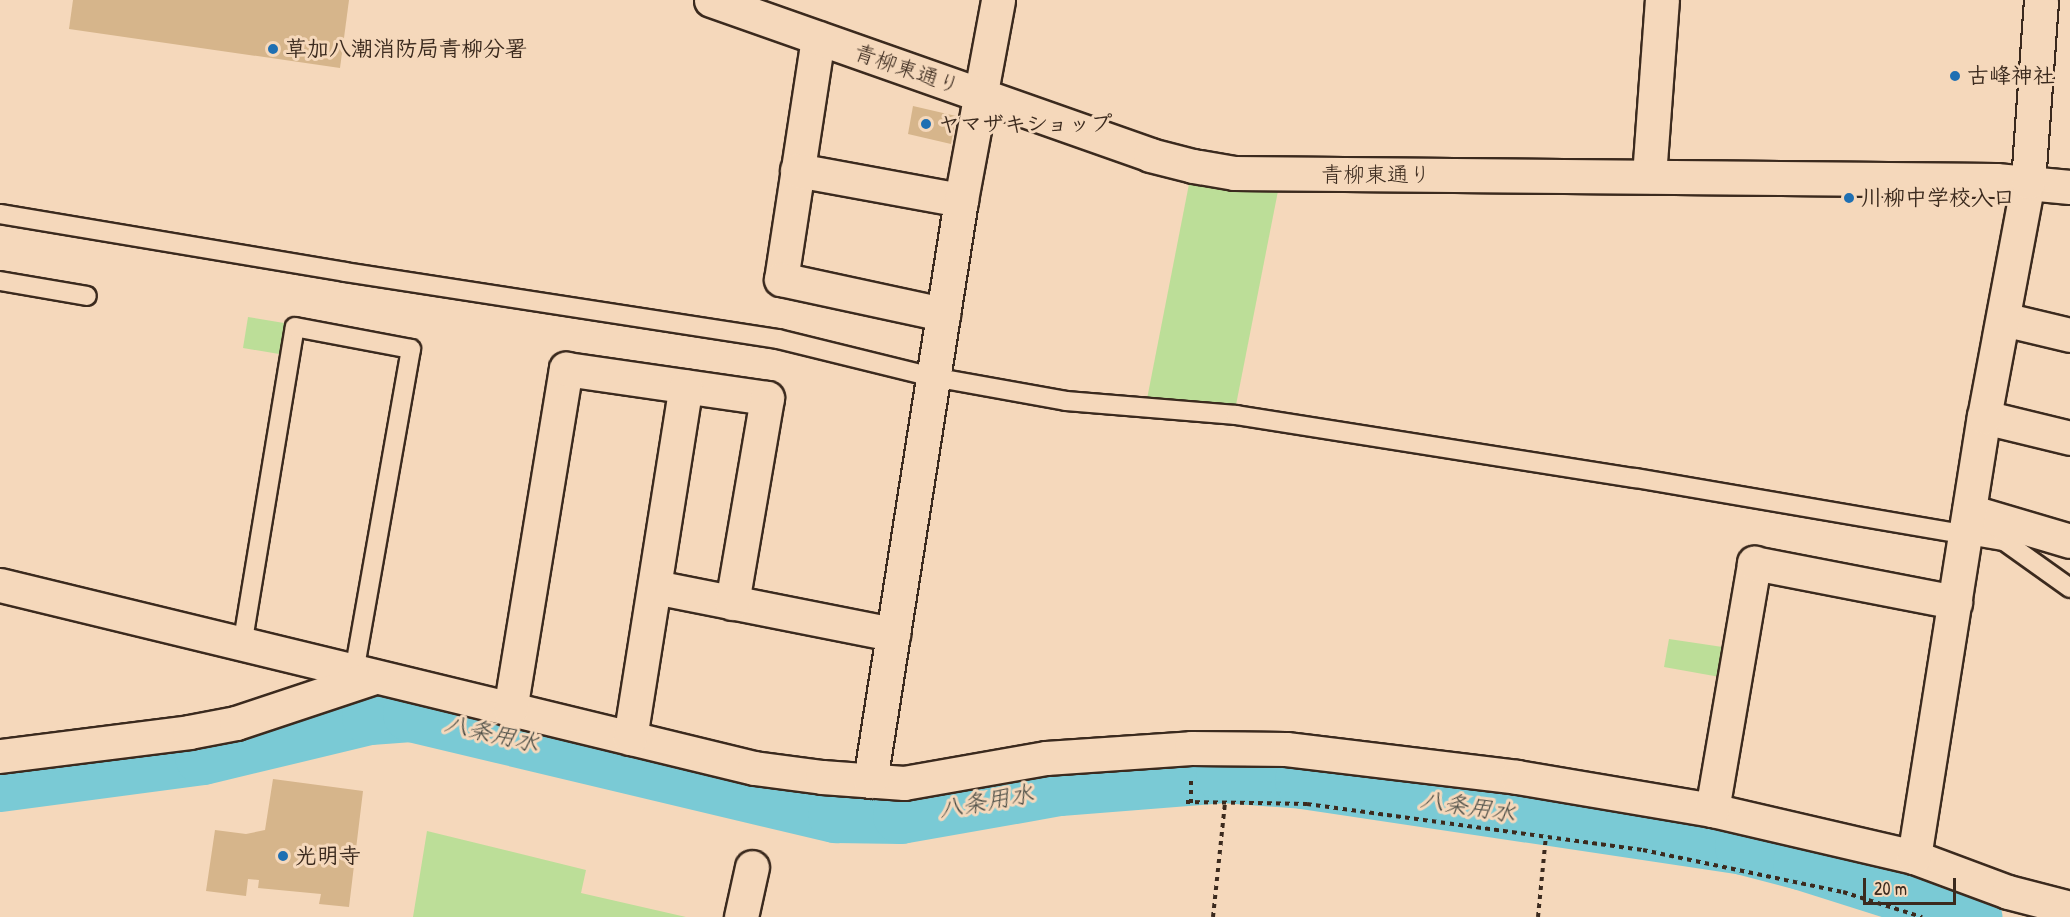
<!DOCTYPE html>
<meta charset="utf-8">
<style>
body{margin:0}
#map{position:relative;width:2070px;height:917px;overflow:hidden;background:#f5d8bb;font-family:"Patrick Hand","Klee One",sans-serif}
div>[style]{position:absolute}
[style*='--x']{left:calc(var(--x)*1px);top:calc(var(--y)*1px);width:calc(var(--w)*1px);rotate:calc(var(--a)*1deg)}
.green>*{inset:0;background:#bcde98}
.river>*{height:56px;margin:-28px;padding:0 28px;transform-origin:28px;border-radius:28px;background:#7acad5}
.building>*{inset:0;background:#d6b58b}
.path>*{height:4px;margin-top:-2px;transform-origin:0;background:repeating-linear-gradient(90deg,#3b2a1e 0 4.5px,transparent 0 9px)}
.roads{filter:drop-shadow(2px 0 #3b2a1e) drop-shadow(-2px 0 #3b2a1e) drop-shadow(0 2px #3b2a1e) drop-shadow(0 -2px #3b2a1e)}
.lane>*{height:18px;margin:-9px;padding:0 9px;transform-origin:9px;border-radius:9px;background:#f5d8bb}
.street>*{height:33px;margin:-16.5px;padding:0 16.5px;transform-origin:16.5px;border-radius:16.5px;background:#f5d8bb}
.secondary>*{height:33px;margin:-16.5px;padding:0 16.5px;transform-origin:16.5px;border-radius:16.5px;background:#f5d8bb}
.dots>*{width:16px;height:16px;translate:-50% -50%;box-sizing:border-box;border:3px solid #f5d8bb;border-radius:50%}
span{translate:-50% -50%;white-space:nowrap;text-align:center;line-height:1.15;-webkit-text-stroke:6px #f5d8bb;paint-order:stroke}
.poi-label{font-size:22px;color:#3b2a1e;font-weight:700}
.left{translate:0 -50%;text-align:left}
.street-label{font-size:22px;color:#3b2a1e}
.water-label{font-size:24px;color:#484a43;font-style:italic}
.scale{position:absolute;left:1863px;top:878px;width:93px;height:27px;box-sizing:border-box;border:3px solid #3b2a1e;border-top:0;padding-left:8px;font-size:18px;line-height:21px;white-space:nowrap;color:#3b2a1e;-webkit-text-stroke:4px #f5d8bb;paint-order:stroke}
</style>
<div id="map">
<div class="green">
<div style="clip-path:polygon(1189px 184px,1278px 191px,1236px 405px,1147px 399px)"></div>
<div style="clip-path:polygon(248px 317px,290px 324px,285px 355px,243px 348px)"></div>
<div style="clip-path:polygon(1669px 639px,1736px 649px,1731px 679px,1664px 667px)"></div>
<div style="clip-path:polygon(427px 831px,586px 870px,581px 893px,686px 917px,413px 917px)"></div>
</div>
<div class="river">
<div style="--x:0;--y:784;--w:205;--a:-7.6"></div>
<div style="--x:203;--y:757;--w:172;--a:-13.5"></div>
<div style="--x:370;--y:717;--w:41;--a:-4.2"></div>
<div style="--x:411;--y:714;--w:437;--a:13.4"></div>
<div style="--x:836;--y:815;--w:65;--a:0.9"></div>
<div style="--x:901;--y:816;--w:161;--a:-10"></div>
<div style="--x:1060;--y:788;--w:165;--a:-4.5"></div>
<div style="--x:1224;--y:775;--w:79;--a:4.3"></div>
<div style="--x:1303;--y:781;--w:445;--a:8.5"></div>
<div style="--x:1743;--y:847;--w:60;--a:14.5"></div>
<div style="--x:1801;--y:862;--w:182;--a:17.6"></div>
</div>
<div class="building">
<div style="clip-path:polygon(73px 0,349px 0,340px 68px,69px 29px)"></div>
<div style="clip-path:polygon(913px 106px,956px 116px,951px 144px,908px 134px)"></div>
<div style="clip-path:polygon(273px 779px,363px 791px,349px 907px,319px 904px,321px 894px,258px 888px,259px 880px,248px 879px,246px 896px,206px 891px,215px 830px,246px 834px,265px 830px)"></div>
</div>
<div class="path">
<div style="--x:1186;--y:802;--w:121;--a:0.9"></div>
<div style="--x:1307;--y:804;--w:339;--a:7.8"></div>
<div style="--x:1643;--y:850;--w:204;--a:11.9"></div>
<div style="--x:1843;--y:892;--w:83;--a:17.6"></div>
<div style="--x:1191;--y:803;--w:24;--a:-90"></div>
<div style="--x:1213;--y:917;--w:116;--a:-84"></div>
<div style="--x:1538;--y:917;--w:81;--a:-84.4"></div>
</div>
<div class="roads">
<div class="lane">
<div style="--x:0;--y:214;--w:350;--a:9.5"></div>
<div style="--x:345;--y:272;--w:438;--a:8.8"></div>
<div style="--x:778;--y:339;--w:160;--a:13.8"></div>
<div style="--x:933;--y:377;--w:135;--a:10.2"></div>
<div style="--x:1066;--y:401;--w:171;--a:4.7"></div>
<div style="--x:1236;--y:415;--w:404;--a:9"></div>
<div style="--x:1635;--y:478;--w:374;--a:9.7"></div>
<div style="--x:2004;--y:541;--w:81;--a:35.5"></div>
<div style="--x:0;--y:281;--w:88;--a:9.8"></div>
<div style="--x:242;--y:646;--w:323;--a:-80.6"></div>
<div style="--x:295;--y:327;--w:118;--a:10.7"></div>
<div style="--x:411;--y:349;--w:328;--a:100"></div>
</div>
<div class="street">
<div style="--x:818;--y:38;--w:244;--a:98.7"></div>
<div style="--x:781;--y:279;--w:166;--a:12.2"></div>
<div style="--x:797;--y:170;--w:167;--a:10.4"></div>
<div style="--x:1649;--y:176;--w:176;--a:-85.8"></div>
<div style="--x:2003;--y:319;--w:69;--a:13.4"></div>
<div style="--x:1984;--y:417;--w:89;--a:13.7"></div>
<div style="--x:1969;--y:511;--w:105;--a:16.5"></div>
<div style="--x:0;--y:585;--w:776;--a:13.64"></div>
<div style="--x:754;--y:768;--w:69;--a:7.5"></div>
<div style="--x:822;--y:777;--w:82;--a:4.2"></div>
<div style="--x:904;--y:783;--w:144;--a:-10"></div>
<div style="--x:1046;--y:758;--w:145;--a:-3.9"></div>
<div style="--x:1191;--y:748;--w:95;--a:0.6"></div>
<div style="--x:1286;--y:749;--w:233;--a:6.9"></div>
<div style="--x:1517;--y:777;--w:198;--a:9.6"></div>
<div style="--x:1712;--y:810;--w:207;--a:13.1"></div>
<div style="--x:1914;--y:857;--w:100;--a:20.4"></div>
<div style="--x:2008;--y:892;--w:64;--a:14.5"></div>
<div style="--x:655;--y:587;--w:243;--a:11.2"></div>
<div style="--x:510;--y:710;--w:346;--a:-80.7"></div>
<div style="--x:566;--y:369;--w:203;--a:8.2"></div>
<div style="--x:767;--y:398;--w:208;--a:99.7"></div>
<div style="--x:630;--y:738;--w:356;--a:-81"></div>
<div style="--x:0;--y:756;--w:191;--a:-7.2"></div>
<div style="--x:189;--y:732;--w:48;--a:-10.8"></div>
<div style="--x:236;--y:723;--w:145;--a:-18.4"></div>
<div style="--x:870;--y:781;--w:588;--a:-81.1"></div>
<div style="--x:961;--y:200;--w:203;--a:-79.5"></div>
<div style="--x:1712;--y:810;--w:251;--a:-80.3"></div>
<div style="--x:1754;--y:563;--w:205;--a:11"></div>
<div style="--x:1914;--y:857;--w:446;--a:-81"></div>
<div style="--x:1984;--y:417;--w:239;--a:-79.4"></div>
<div style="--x:741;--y:917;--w:51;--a:-77.6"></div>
</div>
<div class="secondary">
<div style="--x:711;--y:0;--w:466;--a:19.4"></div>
<div style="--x:1150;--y:155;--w:44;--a:14.3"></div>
<div style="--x:1193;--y:166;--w:42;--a:9.7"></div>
<div style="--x:1234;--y:173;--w:762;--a:0.53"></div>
<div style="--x:1996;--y:180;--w:74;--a:5.4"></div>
<div style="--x:2028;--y:182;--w:182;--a:-85.9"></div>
</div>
</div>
<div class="dots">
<div style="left:273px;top:49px;background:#1f6fb2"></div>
<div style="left:1955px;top:76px;background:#1f6fb2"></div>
<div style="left:926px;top:124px;background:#1f6fb2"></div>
<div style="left:1849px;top:198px;background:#1f6fb2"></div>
<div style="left:283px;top:856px;background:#1f6fb2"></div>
</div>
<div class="poi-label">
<span class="left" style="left:285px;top:49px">草加八潮消防局青柳分署</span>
<span class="left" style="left:1967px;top:76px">古峰神社</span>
<span class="left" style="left:938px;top:124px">ヤマザキショップ</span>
<span class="left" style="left:1861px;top:198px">川柳中学校入口</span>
<span class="left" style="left:295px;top:856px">光明寺</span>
</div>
<div class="street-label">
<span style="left:907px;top:69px;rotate:19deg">青柳東通り</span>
<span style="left:1376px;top:175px">青柳東通り</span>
</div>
<div class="water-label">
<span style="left:492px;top:733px;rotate:13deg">八条用水</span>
<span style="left:986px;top:801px;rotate:-10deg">八条用水</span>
<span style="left:1468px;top:806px;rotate:9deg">八条用水</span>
</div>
<div class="scale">20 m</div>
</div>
